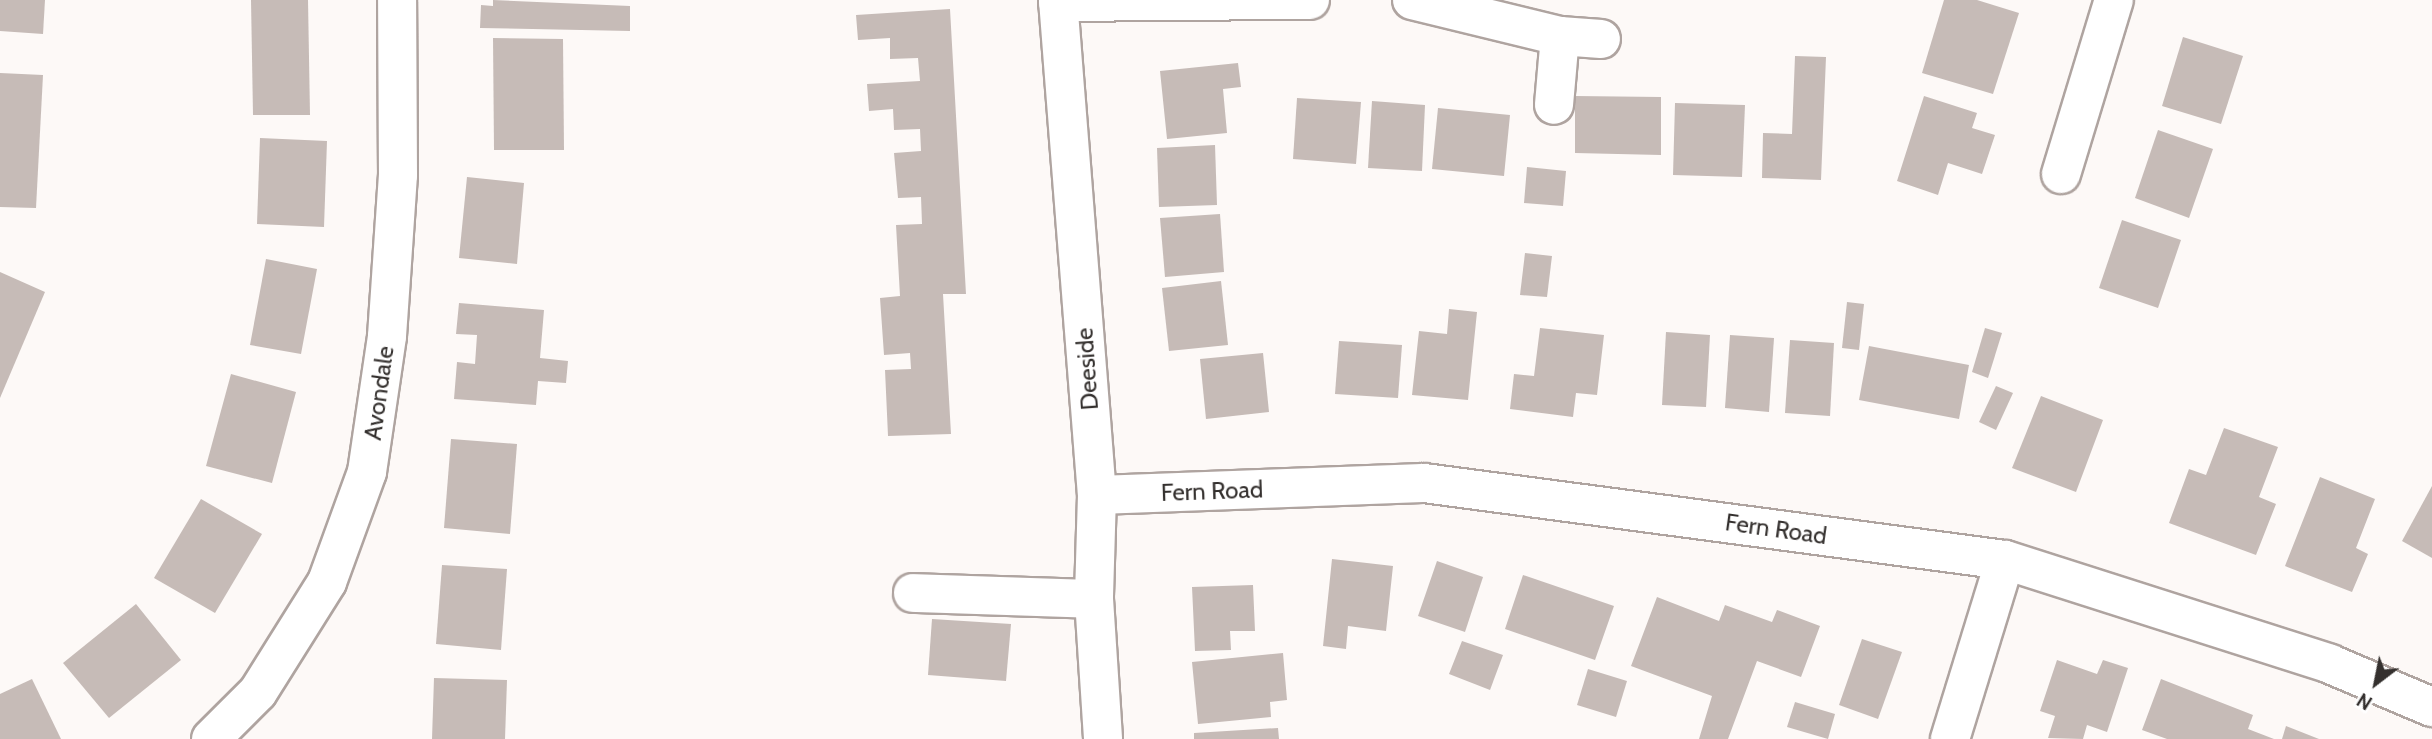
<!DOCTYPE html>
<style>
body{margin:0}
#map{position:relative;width:2432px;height:739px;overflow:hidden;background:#fdf9f7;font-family:Cabin,sans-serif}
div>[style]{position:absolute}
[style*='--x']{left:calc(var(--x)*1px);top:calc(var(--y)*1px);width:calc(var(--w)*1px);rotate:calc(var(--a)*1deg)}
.building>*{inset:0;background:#c6bbb7}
.roads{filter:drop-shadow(2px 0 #afa4a0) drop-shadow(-2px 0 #afa4a0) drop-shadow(0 2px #afa4a0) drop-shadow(0 -2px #afa4a0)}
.street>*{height:38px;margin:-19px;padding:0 19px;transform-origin:19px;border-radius:19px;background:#fff}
span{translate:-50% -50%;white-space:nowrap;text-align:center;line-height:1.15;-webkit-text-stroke:7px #fff;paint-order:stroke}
.street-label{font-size:24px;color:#34302e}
.north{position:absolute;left:2341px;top:648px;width:70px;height:70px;-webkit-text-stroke:5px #fff;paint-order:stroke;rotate:212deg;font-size:19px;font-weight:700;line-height:28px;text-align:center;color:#34302e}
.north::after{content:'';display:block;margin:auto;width:24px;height:32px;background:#34302e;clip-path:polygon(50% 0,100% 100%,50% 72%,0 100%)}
</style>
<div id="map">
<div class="building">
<div style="clip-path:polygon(0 0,45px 0,43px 34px,0 31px)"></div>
<div style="clip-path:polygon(251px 0,308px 0,310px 115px,253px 115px)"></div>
<div style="clip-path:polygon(493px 0,630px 6px,630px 31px,480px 28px,481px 5px,493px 6px)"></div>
<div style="clip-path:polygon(1944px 0,1977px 0,2019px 13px,1993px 94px,1922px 73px)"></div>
<div style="clip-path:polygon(950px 9px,966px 294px,943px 294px,951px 434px,888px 436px,885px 370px,911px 369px,910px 353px,884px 355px,880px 298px,900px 296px,896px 225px,922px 224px,921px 197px,898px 198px,894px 153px,921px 151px,920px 129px,894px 130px,893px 109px,869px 111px,867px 84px,920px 81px,918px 58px,890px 59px,890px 38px,858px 40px,856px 15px)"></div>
<div style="clip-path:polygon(2183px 37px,2243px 56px,2221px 124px,2162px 106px)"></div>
<div style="clip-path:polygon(493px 38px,563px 39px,564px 150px,494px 150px)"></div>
<div style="clip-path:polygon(1795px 56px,1826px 57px,1821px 180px,1762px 178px,1763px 133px,1792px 134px)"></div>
<div style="clip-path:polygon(1238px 63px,1241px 87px,1223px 89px,1227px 133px,1167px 139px,1160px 71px)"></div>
<div style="clip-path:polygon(0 73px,43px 75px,36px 208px,0 207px)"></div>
<div style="clip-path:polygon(1575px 96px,1661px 97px,1661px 155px,1575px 153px)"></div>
<div style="clip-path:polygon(1924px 96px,1977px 113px,1972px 128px,1995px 135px,1982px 174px,1948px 163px,1938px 195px,1897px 181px)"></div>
<div style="clip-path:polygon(1297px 98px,1361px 102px,1356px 164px,1293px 159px)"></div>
<div style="clip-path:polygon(1372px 101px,1425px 105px,1422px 171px,1368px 168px)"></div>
<div style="clip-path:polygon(1675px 103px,1745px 105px,1742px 177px,1673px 175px)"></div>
<div style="clip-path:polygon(1438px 108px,1510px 115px,1504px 176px,1432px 169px)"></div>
<div style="clip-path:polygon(2158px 130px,2213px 149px,2189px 218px,2135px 198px)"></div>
<div style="clip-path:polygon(260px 138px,327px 141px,324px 227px,257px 224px)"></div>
<div style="clip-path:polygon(1215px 145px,1217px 205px,1159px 207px,1157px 148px)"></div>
<div style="clip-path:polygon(1527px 167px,1566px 171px,1563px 206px,1524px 203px)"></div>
<div style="clip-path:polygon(467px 177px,524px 183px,517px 264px,459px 258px)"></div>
<div style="clip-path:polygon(1220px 214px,1224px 272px,1165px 277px,1160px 218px)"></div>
<div style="clip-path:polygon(2122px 220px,2181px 240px,2158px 308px,2099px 288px)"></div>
<div style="clip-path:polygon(1525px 253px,1552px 256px,1547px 297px,1520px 295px)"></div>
<div style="clip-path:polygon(266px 259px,317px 269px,301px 354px,250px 345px)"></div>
<div style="clip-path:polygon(0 272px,45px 292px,0 398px)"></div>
<div style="clip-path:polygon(1221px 281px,1228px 345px,1169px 351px,1162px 288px)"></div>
<div style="clip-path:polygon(1847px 302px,1864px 304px,1859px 350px,1842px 348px)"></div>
<div style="clip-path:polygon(459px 303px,544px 310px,540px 358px,568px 361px,566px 383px,538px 381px,536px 405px,454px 399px,457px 362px,475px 364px,477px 335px,456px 334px)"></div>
<div style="clip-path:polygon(1449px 309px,1477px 312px,1468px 400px,1412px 395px,1419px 331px,1447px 334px)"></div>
<div style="clip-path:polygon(1540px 328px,1604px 335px,1597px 395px,1576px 393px,1573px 417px,1510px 409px,1514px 374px,1534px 376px)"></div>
<div style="clip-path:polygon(1985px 328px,2002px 333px,1988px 378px,1972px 372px)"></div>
<div style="clip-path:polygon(1666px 332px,1710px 335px,1706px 407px,1662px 405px)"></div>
<div style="clip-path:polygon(1730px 335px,1774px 338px,1769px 412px,1725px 408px)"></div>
<div style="clip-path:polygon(1790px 340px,1834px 343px,1830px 416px,1785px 413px)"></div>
<div style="clip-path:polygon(1339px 341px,1402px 345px,1398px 398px,1335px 394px)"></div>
<div style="clip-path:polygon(1869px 346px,1969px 365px,1959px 419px,1859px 400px)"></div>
<div style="clip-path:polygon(1263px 353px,1269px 412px,1206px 419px,1200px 359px)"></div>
<div style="clip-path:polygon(231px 374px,296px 392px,272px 483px,206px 466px)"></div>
<div style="clip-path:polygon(1996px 386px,2013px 393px,1996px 430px,1979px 422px)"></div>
<div style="clip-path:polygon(2041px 396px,2103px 420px,2076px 492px,2012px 468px)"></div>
<div style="clip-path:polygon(2224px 428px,2278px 447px,2259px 497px,2276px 504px,2256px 555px,2169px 523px,2189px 469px,2206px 475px)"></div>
<div style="clip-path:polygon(451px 439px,517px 444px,510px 534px,444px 528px)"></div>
<div style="clip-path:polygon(2320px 477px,2375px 499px,2356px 548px,2368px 554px,2352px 592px,2285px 566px)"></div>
<div style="clip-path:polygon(2432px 486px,2432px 558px,2402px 541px)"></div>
<div style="clip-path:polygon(201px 499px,262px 534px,215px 613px,154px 578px)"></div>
<div style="clip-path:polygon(1332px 559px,1393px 566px,1386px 631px,1348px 626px,1346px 649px,1323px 646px)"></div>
<div style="clip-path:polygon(1437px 561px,1483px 577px,1465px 632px,1418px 616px)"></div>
<div style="clip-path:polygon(442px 565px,507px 569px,501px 650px,436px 644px)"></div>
<div style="clip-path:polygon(1523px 575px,1614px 606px,1595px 660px,1505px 629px)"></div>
<div style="clip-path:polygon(1253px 585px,1255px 631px,1230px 631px,1231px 650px,1195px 651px,1192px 587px)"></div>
<div style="clip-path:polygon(1657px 597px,1719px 621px,1725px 605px,1772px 622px,1777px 610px,1820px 626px,1801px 677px,1757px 661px,1728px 739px,1699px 739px,1712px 696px,1631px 666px)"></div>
<div style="clip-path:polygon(136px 604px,181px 660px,109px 718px,63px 663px)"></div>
<div style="clip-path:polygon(932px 619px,1011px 624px,1006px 681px,928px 675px)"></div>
<div style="clip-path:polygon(1862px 639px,1902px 652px,1878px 719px,1839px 705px)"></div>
<div style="clip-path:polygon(1462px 641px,1503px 655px,1490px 690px,1449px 674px)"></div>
<div style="clip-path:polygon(1283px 653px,1287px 700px,1270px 702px,1271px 717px,1198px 724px,1192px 662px)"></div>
<div style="clip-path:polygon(2057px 660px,2097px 674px,2103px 660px,2128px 668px,2107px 732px,2087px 725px,2083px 739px,2048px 738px,2055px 716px,2040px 711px)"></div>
<div style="clip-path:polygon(1588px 669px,1627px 681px,1616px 717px,1577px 705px)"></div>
<div style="clip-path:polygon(434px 678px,507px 680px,505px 739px,432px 739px)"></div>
<div style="clip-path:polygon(32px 679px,61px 739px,0 739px,0 694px)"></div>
<div style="clip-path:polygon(2161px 679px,2253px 715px,2248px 729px,2274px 739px,2167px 739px,2142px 730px)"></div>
<div style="clip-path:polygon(1795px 702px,1835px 714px,1828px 739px,1787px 727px)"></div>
<div style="clip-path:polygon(2286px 726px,2319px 739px,2282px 739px)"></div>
<div style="clip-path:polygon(1278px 728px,1279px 739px,1194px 739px,1194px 733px)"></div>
</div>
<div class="roads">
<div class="street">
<div style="--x:1058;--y:0;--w:497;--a:85.5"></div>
<div style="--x:1097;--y:495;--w:104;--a:91.7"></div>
<div style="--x:1094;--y:599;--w:140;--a:86.3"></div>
<div style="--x:1412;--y:0;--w:152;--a:13.7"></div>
<div style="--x:1560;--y:36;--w:69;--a:95"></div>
<div style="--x:1058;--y:2;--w:252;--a:-0.5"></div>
<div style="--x:1560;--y:36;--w:41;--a:4.2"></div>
<div style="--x:2061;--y:174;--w:182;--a:-73.1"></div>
<div style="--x:1097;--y:495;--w:327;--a:-2.1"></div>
<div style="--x:1424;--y:483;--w:586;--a:7.55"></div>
<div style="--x:2005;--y:560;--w:341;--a:17.7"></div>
<div style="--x:2330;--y:664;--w:111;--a:22.9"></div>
<div style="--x:913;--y:593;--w:181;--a:1.9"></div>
<div style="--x:211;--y:739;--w:66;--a:-45"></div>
<div style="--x:258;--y:692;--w:130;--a:-57.9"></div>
<div style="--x:327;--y:582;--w:117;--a:-70"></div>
<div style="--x:367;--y:472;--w:137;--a:-81.6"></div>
<div style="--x:387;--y:336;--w:161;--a:-86.1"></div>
<div style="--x:398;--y:175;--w:175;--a:-90.3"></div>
<div style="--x:1950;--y:739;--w:187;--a:-72.9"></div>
</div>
</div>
<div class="street-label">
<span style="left:1087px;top:369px;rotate:-94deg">Deeside</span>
<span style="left:379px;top:393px;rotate:-82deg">Avondale</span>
<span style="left:1212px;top:491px;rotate:-2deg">Fern Road</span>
<span style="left:1776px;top:529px;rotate:8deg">Fern Road</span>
</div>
<div class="north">N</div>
</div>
